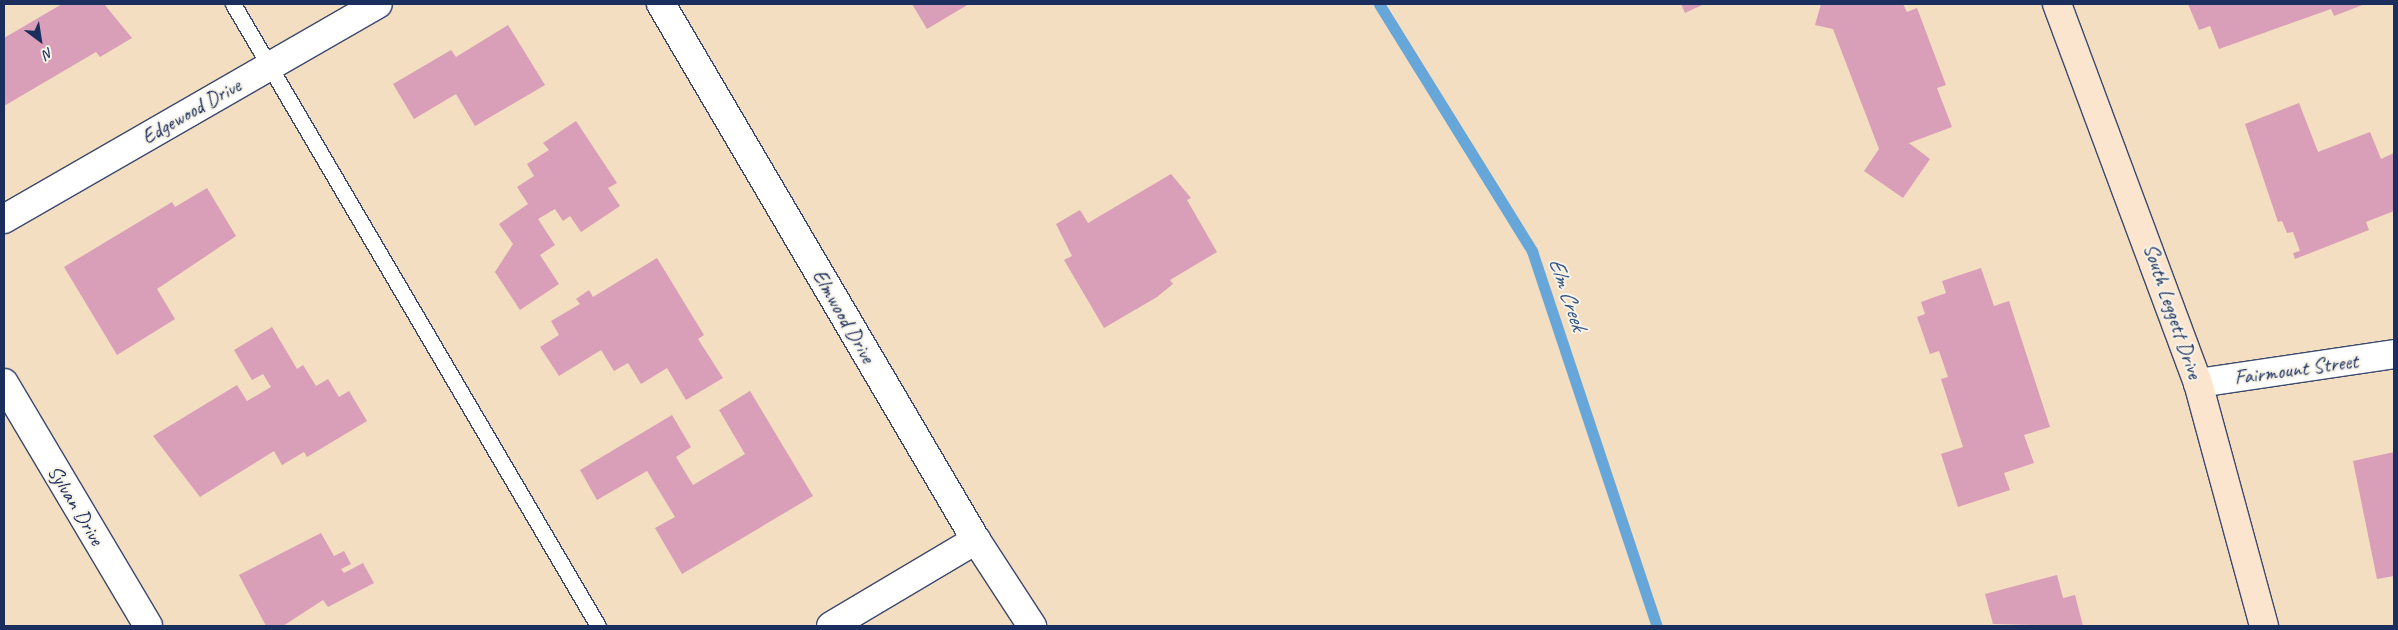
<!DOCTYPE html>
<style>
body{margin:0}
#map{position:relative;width:2398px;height:630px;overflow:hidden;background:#f3dec1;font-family:Caveat,sans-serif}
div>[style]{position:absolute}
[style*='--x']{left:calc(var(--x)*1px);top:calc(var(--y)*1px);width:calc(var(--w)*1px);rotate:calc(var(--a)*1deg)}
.stream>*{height:11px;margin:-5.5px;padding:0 5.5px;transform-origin:5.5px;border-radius:5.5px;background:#67a6d9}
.building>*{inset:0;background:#d99eb8}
.roads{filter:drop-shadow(1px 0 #3b496d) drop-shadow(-1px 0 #3b496d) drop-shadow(0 1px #3b496d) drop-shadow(0 -1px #3b496d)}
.lane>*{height:15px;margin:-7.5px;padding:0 7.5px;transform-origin:7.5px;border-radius:7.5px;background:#fff}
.street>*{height:28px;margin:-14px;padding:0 14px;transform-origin:14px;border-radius:14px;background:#fff}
.secondary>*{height:28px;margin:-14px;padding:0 14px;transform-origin:14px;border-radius:14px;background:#fbe5cf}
span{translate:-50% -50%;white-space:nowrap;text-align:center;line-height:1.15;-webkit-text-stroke:4px #f7f3e8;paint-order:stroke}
.street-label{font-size:21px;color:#1b2f5e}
.water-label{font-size:22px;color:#325383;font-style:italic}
.frame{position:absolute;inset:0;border:5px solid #1b2f5e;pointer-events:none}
.north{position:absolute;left:15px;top:15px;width:50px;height:50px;-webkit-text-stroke:4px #f7f3e8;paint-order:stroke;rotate:149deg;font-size:14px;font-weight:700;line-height:20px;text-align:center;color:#1b2f5e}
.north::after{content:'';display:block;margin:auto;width:18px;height:22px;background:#1b2f5e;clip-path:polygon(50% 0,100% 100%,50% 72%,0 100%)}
</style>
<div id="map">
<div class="stream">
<div style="--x:1379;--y:4;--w:291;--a:58.2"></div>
<div style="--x:1532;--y:251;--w:395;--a:71.6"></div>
</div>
<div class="building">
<div style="clip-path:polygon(62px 4px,104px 4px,132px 38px,100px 57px,96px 52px,4px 106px,4px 38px)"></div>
<div style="clip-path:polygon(912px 4px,969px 4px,927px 29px)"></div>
<div style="clip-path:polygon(1681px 4px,1704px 4px,1685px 13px)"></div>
<div style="clip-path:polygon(1821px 4px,1903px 4px,1907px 12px,1917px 8px,1946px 85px,1937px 88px,1952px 127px,1909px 143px,1930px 159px,1903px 198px,1864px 171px,1879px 149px,1833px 29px,1815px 25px)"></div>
<div style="clip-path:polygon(2188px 4px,2365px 4px,2334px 16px,2331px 9px,2219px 49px,2210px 26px,2199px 30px)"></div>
<div style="clip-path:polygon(508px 25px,545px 85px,475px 126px,456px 94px,414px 119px,393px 84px,451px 50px,456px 57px)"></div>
<div style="clip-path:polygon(2299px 103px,2318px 152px,2370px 132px,2381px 159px,2394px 153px,2394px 211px,2366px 222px,2369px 230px,2295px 259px,2293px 253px,2300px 251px,2293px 232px,2287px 233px,2282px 221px,2278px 222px,2245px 124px)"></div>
<div style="clip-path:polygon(576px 121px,617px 183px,608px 188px,620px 206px,581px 232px,570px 216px,563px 221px,555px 209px,538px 219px,555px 245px,540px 255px,559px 284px,520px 310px,495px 272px,513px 244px,499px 224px,528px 204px,517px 187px,534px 176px,527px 164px,549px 150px,543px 143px)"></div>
<div style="clip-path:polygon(1171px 174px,1191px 198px,1187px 200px,1217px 252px,1170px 280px,1173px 284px,1157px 297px,1104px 328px,1064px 260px,1072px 256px,1056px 224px,1080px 210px,1088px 223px)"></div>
<div style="clip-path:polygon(207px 188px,236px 236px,157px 289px,175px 319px,117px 355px,64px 267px,172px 202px,175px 207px)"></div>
<div style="clip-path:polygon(657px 258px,704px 335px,698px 339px,723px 378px,686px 400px,667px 368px,641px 384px,628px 363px,614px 371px,601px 350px,559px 376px,540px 347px,559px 335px,551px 321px,580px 304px,576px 299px,589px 290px,593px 297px)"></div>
<div style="clip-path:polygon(1981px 268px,1994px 306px,2009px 301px,2050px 427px,2024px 435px,2034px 463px,2004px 473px,2010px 490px,1958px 507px,1941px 454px,1963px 447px,1941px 379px,1948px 377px,1939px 351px,1930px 354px,1917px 317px,1925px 314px,1921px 302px,1946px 293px,1942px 281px)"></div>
<div style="clip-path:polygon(272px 327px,297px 369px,303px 365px,316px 386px,328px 379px,339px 397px,349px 391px,367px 421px,307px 457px,304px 452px,282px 465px,274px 451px,200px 497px,153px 436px,237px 385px,247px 401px,271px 387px,263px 374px,252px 380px,234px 350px)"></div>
<div style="clip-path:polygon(750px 391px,813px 496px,682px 574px,655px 528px,675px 517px,647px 471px,597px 500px,580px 470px,672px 415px,691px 447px,676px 457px,693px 485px,745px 454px,719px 410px)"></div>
<div style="clip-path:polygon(2394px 452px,2394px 576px,2377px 579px,2353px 461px)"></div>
<div style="clip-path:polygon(321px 533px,334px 556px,344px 551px,351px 564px,341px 569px,344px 573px,363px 563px,374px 583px,328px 607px,323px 600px,283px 626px,266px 626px,239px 575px)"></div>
<div style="clip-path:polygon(2057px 575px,2063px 598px,2075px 595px,2083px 626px,1993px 624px,1985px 594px)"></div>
</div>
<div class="roads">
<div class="lane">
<div style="--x:233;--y:4;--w:721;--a:59.59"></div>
</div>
<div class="street">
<div style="--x:661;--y:4;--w:622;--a:59.56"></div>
<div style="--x:976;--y:540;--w:103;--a:56.9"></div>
<div style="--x:4;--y:219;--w:431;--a:-29.9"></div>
<div style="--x:4;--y:383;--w:282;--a:59.3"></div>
<div style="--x:2198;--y:383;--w:198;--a:-8.4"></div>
<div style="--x:831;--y:626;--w:169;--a:-30.7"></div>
</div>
<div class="secondary">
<div style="--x:2057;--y:4;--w:404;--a:69.6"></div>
<div style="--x:2198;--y:383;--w:252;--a:74.8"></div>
</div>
</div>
<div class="street-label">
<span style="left:191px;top:111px;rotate:-30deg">Edgewood Drive</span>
<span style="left:2173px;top:311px;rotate:71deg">South Leggett Drive</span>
<span style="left:844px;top:316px;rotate:60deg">Elmwood Drive</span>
<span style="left:2296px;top:369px;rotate:-8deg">Fairmount Street</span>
<span style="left:76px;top:505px;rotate:59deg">Sylvan Drive</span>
</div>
<div class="water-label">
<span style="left:1567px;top:294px;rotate:71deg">Elm Creek</span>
</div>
<div class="frame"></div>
<div class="north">N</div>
</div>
